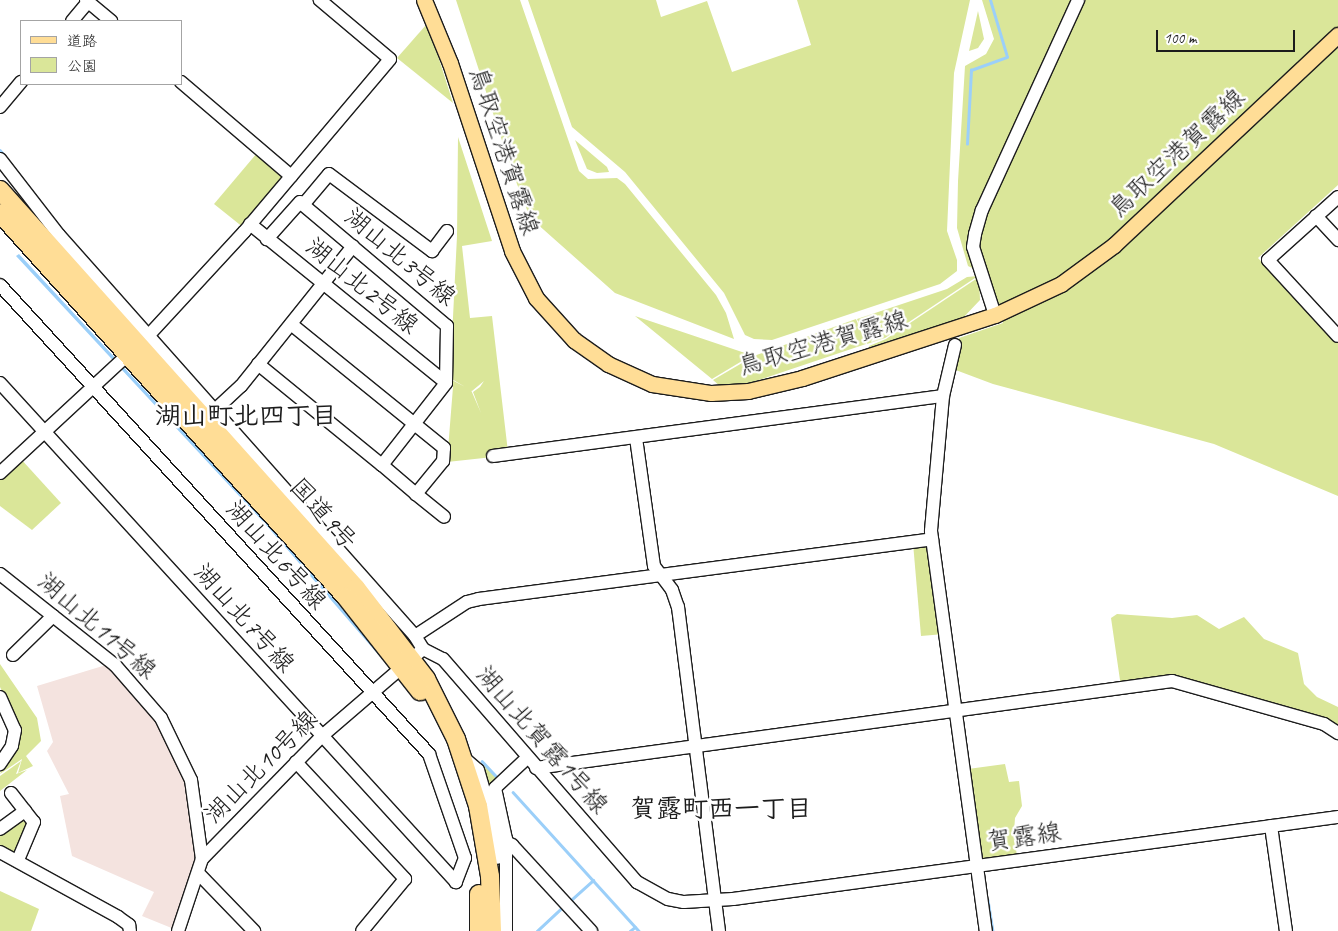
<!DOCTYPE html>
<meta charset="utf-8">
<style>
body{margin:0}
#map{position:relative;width:1338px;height:931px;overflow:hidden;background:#fff;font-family:Caveat,"Klee One",sans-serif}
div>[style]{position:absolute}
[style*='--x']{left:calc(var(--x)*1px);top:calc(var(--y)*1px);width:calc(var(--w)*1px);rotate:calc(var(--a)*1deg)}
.built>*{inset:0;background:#f4e3df}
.green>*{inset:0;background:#dae699}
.water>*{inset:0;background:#9bcff9}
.stream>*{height:2.5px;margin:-1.25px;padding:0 1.25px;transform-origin:1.25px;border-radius:1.25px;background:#9bcff9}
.roads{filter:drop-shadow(1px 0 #1c1c1c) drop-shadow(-1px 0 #1c1c1c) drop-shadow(0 1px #1c1c1c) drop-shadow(0 -1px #1c1c1c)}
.minor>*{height:12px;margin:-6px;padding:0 6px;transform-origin:6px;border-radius:6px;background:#fff}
.major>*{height:15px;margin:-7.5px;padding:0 7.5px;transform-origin:7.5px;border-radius:7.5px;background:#ffdd96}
.highway>*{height:18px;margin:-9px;padding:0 9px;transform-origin:9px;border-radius:9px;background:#ffdd96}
span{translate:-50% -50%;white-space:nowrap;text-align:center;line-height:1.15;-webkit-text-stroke:5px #fff;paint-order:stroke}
.street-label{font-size:25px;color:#1c1c1c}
.neighbourhood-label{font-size:26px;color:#1c1c1c;font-weight:700}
.legend{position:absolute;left:20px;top:20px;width:162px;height:65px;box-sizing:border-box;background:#fff;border:1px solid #a4a4a4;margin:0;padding:6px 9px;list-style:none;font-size:15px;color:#1c1c1c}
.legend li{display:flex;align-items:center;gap:10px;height:25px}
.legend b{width:25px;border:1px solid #a4a4a4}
.scale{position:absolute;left:1156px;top:30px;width:139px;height:22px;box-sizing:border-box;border:2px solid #1c1c1c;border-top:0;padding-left:6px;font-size:15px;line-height:18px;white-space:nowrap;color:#1c1c1c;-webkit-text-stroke:4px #fff;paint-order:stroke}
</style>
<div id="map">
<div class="built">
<div style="clip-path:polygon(106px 665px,139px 694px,183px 765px,197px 826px,195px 867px,174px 929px,142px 916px,154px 892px,72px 856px,60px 796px,69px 794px,47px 751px,53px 742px,37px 686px)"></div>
</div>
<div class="green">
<div style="clip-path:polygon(456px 0,520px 0,579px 171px,588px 179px,617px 178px,625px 184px,716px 295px,726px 313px,734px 339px,615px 293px,535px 222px,527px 210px,512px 171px)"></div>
<div style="clip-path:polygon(528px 0,656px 0,661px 17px,707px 1px,732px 72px,811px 45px,797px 0,970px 0,954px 73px,947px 231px,957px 260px,957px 271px,940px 284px,772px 340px,754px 339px,745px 335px,724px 293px,625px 172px,572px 127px)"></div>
<div style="clip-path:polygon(982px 0,1073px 0,980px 208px,972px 268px,968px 266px,957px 228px,958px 181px,965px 66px,986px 54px,994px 39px)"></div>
<div style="clip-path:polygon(1082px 0,1338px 0,1338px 185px,1258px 258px,1338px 343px,1338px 496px,1214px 444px,993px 384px,953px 369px,959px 338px,1003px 323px,976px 249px,981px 226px)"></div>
<div style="clip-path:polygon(978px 11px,984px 39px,978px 48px,969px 51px)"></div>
<div style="clip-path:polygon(426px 25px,439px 59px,453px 103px,397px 58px)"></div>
<div style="clip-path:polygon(458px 137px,492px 241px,462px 246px,470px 318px,492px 316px,508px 452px,493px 457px,447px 462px,453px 387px,450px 379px,471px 390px,481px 413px,473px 392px,480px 387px,484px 381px,472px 391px,450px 378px,457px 236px)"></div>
<div style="clip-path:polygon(575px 140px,607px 167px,609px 172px,597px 173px,587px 169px)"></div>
<div style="clip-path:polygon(258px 152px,284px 175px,244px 228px,214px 204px)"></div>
<div style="clip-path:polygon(978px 276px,885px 338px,867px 344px,857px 319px,947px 289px,967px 277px)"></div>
<div style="clip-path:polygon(979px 277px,980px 300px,961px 320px,870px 349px,869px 346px,886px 339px)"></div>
<div style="clip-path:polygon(635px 316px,742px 352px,752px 355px,712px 379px)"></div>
<div style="clip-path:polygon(856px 319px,866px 344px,744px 385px,721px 387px,713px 380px,754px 356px)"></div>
<div style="clip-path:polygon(20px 458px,61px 503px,32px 530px,0 506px,0 477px)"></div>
<div style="clip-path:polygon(913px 543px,926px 543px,944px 634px,921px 636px)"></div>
<div style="clip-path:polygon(1117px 614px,1172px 618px,1197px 615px,1219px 629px,1244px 617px,1264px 639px,1298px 653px,1304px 684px,1317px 697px,1338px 707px,1338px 731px,1201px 685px,1121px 687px,1111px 618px)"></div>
<div style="clip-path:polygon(0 664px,37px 718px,41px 741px,26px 756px,33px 766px,18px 773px,22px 759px,0 774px,19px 728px,0 687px)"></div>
<div style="clip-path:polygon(21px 761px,16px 774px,27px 770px,0 791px,0 776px)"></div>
<div style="clip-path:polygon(482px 762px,498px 780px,490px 787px)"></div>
<div style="clip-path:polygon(1005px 764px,1009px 782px,1019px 781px,1022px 806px,1015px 818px,1014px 832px,1017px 857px,982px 861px,968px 769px)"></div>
<div style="clip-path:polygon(21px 820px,28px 823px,18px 851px,13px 854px,0 847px,0 835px)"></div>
<div style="clip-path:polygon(0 891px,39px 909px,31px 931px,0 931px)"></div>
</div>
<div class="water">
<div style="clip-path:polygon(19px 254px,269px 524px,390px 664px,388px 666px,267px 526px,16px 256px)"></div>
</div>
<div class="stream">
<div style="--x:967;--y:144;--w:74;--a:-86.9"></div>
<div style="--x:971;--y:70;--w:38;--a:-20"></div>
<div style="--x:1007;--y:57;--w:59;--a:-106.6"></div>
<div style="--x:0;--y:150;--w:8;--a:50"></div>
<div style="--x:482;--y:761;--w:23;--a:47"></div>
<div style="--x:513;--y:792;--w:188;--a:47.8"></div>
<div style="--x:988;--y:900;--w:31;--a:81"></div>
<div style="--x:570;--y:901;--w:31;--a:-42"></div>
<div style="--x:537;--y:931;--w:35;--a:-43"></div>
<div style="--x:630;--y:931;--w:6;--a:-39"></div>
</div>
<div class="roads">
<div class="minor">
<div style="--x:86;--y:0;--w:33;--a:40"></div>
<div style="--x:72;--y:21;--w:25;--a:-50"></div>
<div style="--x:181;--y:82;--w:145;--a:40.5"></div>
<div style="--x:0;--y:107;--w:33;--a:-50"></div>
<div style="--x:0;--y:159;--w:96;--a:52.2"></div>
<div style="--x:59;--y:235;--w:536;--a:48.4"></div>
<div style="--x:415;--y:636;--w:15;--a:58"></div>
<div style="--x:1338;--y:197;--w:94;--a:138"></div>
<div style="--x:1268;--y:260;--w:103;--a:47.4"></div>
<div style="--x:303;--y:205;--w:40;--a:-50"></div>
<div style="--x:329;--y:174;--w:129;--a:36.8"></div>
<div style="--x:432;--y:251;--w:25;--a:-53"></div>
<div style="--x:1316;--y:216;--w:33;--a:47"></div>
<div style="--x:250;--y:224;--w:252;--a:39"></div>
<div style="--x:0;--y:285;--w:636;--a:47.55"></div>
<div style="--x:429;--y:754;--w:110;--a:70.9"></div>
<div style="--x:465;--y:858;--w:26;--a:111"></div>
<div style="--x:456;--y:882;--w:676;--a:-132.42"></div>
<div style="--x:995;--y:315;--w:71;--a:-107.9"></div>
<div style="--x:973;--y:247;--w:13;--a:-81"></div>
<div style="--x:975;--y:234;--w:25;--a:-74"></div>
<div style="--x:982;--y:210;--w:231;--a:-65.4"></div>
<div style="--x:291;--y:324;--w:197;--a:39"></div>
<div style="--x:444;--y:448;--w:13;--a:94"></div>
<div style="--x:443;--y:461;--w:43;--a:129.3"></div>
<div style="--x:416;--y:494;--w:45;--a:-139.5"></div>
<div style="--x:148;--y:336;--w:142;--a:-47.3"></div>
<div style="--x:244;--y:232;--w:226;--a:-49.8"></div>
<div style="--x:390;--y:59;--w:92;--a:-139.9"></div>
<div style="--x:955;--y:345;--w:52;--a:103.2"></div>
<div style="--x:943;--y:396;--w:136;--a:95.1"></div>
<div style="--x:931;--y:531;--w:404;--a:82.2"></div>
<div style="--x:258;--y:364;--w:160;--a:39.2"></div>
<div style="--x:382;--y:465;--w:104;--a:-52"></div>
<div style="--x:446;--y:383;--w:57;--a:-89"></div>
<div style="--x:447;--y:326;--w:192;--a:-139.9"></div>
<div style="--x:300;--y:202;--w:50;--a:131.7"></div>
<div style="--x:215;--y:410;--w:35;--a:-43"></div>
<div style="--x:241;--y:386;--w:179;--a:-51.3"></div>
<div style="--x:636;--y:438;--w:129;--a:82"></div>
<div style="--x:654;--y:566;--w:30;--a:53"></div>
<div style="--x:672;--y:590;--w:18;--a:71"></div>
<div style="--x:678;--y:607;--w:327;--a:82.8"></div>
<div style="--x:493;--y:456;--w:454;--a:-7.6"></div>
<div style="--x:0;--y:473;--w:165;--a:-42.8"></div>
<div style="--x:416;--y:494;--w:36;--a:39"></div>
<div style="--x:0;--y:574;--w:147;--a:38.4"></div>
<div style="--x:115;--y:665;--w:70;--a:49"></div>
<div style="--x:161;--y:718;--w:69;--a:64.2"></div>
<div style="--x:191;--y:780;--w:80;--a:82.1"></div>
<div style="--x:415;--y:636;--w:62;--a:-33.2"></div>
<div style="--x:467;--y:602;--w:12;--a:-14"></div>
<div style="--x:479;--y:599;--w:457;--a:-7.5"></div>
<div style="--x:13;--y:655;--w:56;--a:-44.3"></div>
<div style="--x:0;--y:697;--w:36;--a:66"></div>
<div style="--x:15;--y:730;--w:16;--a:101"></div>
<div style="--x:12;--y:746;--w:22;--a:124"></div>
<div style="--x:464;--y:758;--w:18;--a:41"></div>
<div style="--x:478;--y:770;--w:54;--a:73.9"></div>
<div style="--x:493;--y:822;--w:36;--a:82"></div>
<div style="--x:296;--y:762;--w:160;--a:47"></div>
<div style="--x:405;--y:879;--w:67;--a:129.6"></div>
<div style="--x:536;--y:768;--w:642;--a:-7.79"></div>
<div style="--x:1172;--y:681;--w:158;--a:15.8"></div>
<div style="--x:1324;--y:724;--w:17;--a:33"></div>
<div style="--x:11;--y:793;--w:37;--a:52"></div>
<div style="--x:34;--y:822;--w:41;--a:112.8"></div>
<div style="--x:1271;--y:826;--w:106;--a:81.9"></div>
<div style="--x:0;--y:829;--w:31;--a:-36"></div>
<div style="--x:501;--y:839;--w:13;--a:29"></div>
<div style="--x:512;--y:845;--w:117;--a:47.4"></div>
<div style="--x:0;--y:852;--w:135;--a:28.8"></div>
<div style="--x:118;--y:917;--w:14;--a:36"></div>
<div style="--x:129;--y:925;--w:6;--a:81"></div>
<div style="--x:198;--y:873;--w:81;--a:46"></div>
<div style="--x:178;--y:931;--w:76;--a:-71.6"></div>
<div style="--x:202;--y:859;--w:172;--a:-45.7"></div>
<div style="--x:322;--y:736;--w:133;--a:-40.7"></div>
<div style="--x:423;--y:649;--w:22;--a:27"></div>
<div style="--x:443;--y:659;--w:296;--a:49"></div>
<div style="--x:637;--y:882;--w:35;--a:29"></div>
<div style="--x:668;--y:899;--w:16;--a:11"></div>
<div style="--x:684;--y:902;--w:49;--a:-3.5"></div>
<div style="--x:733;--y:899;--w:611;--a:-7.72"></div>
<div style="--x:506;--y:931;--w:92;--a:-90"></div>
<div style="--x:506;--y:839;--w:52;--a:-102.2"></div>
<div style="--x:495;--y:788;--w:44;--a:-43.2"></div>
</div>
<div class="major">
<div style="--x:424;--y:0;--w:68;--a:67.6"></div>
<div style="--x:450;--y:63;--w:198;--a:71.7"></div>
<div style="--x:512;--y:251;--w:53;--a:62.9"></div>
<div style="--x:536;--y:298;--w:57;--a:47.9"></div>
<div style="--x:574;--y:340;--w:42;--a:35.2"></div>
<div style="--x:608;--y:364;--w:48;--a:24.4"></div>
<div style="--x:652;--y:384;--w:60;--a:8.7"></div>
<div style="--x:711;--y:393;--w:37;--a:-3"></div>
<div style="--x:748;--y:391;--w:56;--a:-13.5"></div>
<div style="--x:802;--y:378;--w:203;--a:-18.1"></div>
<div style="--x:995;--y:315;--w:73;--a:-25.2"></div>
<div style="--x:1061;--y:284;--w:66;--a:-36.3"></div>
<div style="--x:1114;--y:245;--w:307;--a:-43.2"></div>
</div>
<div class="highway">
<div style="--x:0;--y:190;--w:534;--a:48.19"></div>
<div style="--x:356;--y:588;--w:115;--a:52.4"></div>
<div style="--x:426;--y:679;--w:67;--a:63.4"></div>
<div style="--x:456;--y:739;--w:71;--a:71.8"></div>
<div style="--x:478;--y:806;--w:71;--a:80.3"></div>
<div style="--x:490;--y:876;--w:55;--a:87.9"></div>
<div style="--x:0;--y:213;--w:517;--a:47.98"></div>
<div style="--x:346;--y:597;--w:120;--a:51.8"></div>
<div style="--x:479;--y:931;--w:37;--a:-90"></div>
</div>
</div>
<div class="street-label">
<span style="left:504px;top:151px;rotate:72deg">鳥取空港賀露線</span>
<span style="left:1177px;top:153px;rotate:-43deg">鳥取空港賀露線</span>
<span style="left:400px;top:257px;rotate:40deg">湖山北3号線</span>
<span style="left:362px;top:286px;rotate:39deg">湖山北2号線</span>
<span style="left:823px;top:343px;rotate:-16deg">鳥取空港賀露線</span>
<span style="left:323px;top:514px;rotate:48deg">国道9号</span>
<span style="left:276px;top:555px;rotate:48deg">湖山北6号線</span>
<span style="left:244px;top:618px;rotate:48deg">湖山北7号線</span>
<span style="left:97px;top:626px;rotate:41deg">湖山北11号線</span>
<span style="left:542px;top:740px;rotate:49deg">湖山北賀露1号線</span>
<span style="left:261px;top:767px;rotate:-45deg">湖山北10号線</span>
<span style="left:1024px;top:837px;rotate:-8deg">賀露線</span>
</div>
<div class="neighbourhood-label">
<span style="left:246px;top:416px">湖山町北四丁目</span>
<span style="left:721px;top:809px">賀露町西一丁目</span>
</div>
<ul class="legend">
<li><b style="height:6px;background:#ffdd96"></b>道路</li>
<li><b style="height:14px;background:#dae699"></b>公園</li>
</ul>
<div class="scale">100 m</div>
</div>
